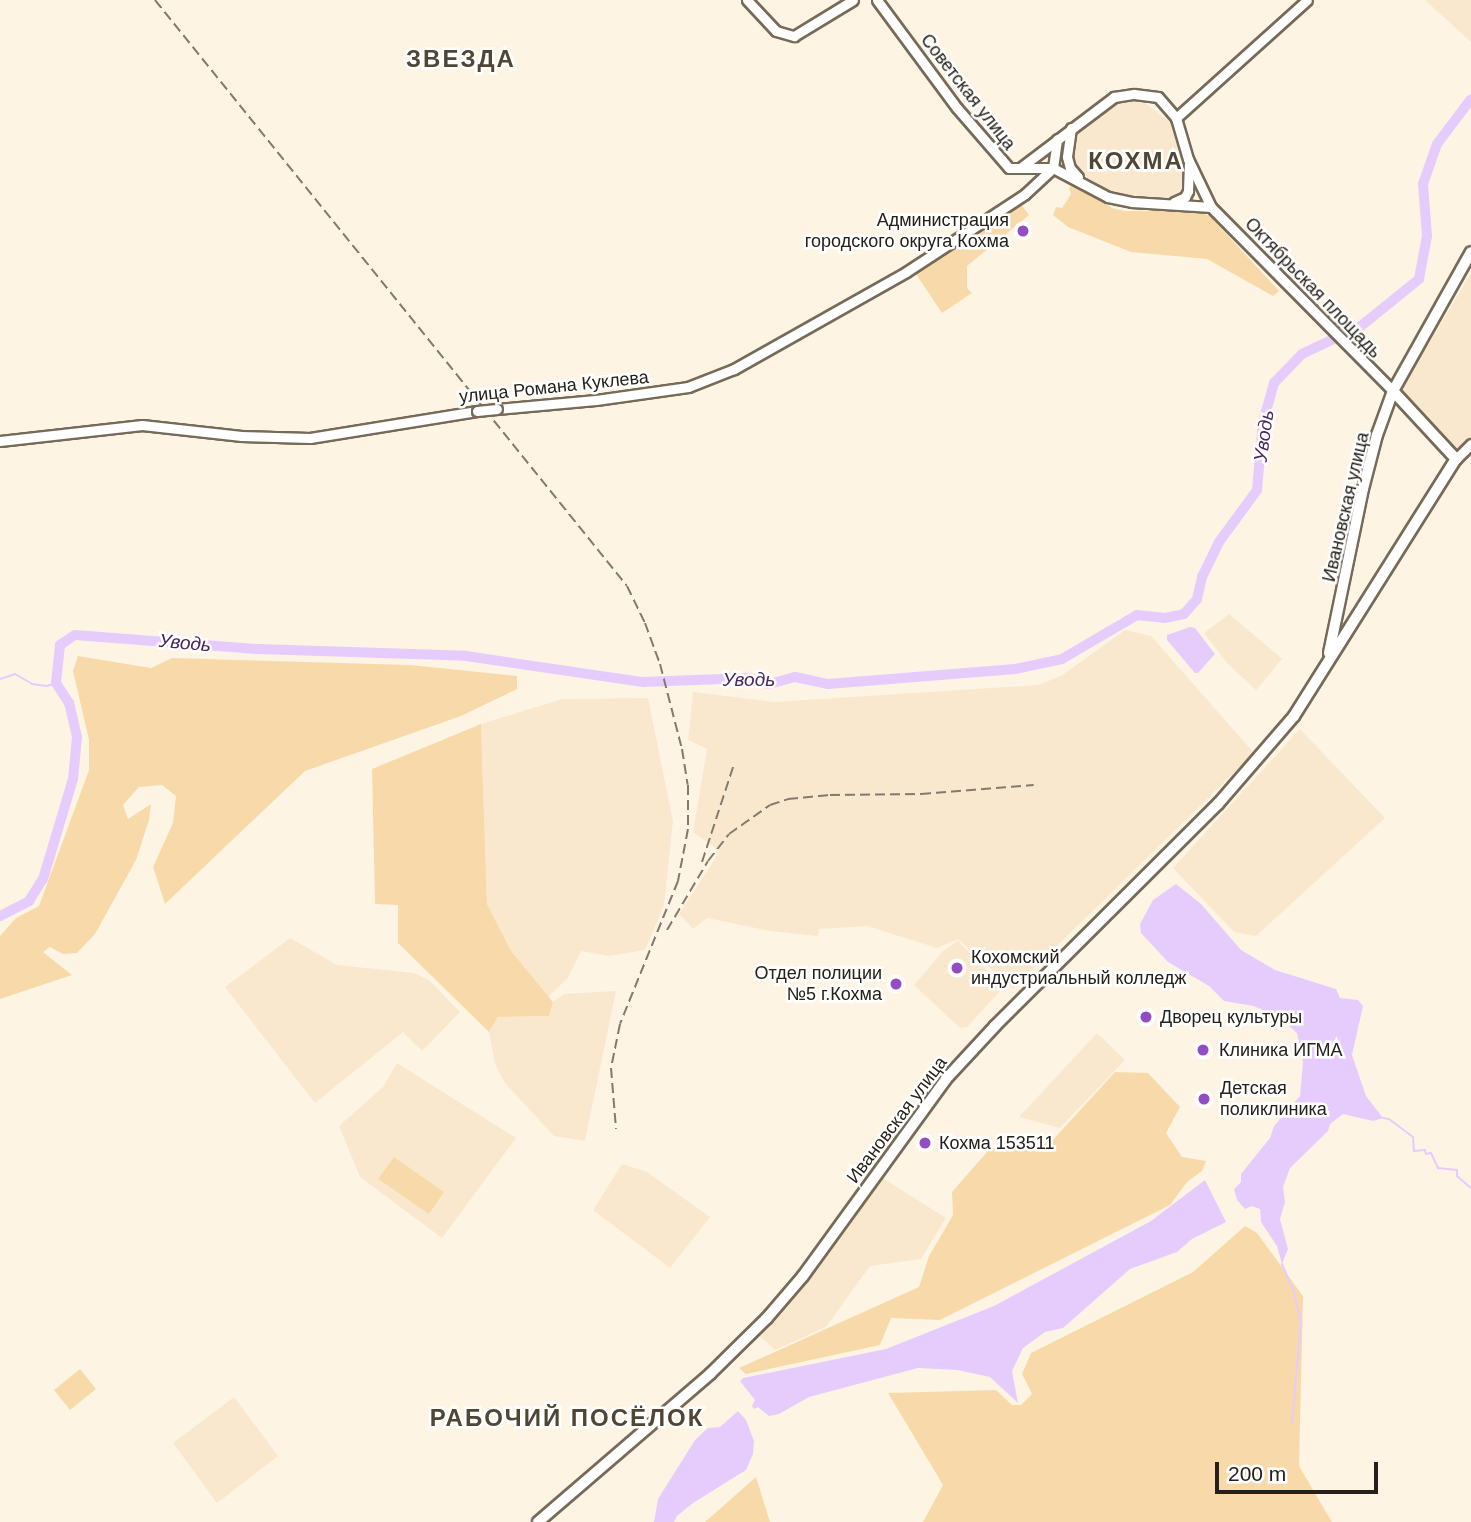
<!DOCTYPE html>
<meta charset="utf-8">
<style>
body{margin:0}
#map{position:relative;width:1471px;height:1522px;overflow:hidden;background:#fef4e4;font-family:Helvetica,sans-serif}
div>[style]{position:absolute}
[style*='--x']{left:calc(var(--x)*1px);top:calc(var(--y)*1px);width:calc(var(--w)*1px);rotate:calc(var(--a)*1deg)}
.built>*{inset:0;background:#f9e8cd}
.green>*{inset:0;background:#f8daaa}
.water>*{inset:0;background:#e6ccfd}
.stream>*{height:2px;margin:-1px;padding:0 1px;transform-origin:1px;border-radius:1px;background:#e6ccfd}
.river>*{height:10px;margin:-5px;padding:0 5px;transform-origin:5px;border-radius:5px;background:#e6ccfd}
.roads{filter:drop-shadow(2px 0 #766a59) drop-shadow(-2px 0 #766a59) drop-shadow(0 2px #766a59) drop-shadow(0 -2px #766a59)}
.secondary>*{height:9px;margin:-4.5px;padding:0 4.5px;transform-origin:4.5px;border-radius:4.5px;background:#fff}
.primary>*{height:10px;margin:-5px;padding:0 5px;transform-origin:5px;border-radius:5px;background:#fff}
.rail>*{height:2px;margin-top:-1px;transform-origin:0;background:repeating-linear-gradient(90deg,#817a6f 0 10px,transparent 0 15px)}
.bridges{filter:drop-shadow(2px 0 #766a59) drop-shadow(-2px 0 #766a59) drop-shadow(0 2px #766a59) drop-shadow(0 -2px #766a59)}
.secondary-bridge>*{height:9px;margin:-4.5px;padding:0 4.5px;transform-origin:4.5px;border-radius:4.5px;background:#fff}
.dots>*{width:19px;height:19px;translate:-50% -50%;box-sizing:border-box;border:4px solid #fff;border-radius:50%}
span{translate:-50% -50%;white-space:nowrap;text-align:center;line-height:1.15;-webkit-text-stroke:5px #fff;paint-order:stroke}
.street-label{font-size:18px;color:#252019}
.poi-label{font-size:18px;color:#252019}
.right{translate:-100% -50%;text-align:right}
.left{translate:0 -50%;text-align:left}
.water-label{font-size:19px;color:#482660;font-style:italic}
.district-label{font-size:24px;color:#504635;font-weight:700;letter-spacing:2px}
.scale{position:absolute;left:1215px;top:1462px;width:163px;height:32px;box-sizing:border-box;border:4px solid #252019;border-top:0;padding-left:9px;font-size:21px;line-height:24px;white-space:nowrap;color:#252019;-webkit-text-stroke:5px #fff;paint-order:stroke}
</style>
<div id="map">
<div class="built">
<div style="clip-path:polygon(1425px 0,1471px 0,1471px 42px)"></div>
<div style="clip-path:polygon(1127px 101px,1145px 103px,1171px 123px,1179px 142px,1186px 182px,1177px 199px,1120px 198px,1084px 175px,1074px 161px,1073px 146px,1080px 130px,1114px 105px)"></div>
<div style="clip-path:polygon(1471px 273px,1471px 440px,1460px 451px,1453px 449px,1403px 396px,1402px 388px)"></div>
<div style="clip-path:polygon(1229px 614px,1282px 659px,1256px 690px,1228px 664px,1204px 633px)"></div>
<div style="clip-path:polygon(1125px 630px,1151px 636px,1254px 753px,1013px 989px,958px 939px,937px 948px,867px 926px,819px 929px,818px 936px,770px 931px,707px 918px,693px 929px,679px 914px,720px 851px,693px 832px,707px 749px,688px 740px,693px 692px,775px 702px,1038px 685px,1061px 676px)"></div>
<div style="clip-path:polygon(648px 698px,673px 821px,664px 905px,645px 950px,609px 956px,581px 951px,568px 978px,548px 997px,511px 951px,487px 904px,481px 724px,562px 699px)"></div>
<div style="clip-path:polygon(1300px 729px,1385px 818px,1256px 936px,1234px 932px,1173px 868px)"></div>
<div style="clip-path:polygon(290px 938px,337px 965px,414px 973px,429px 980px,460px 1012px,422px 1051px,403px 1032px,315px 1103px,225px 987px)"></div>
<div style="clip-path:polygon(958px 941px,1004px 987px,967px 1027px,960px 1028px,914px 985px,943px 951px)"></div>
<div style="clip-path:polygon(616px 991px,585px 1141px,554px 1136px,505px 1083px,495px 1064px,489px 1032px,498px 1017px,549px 1016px,553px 1002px,564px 994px)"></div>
<div style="clip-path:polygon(1097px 1033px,1125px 1060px,1060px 1128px,1019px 1117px)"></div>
<div style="clip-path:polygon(397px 1063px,516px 1138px,442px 1238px,360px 1177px,339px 1126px,383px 1087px)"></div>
<div style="clip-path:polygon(622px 1164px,647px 1172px,710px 1217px,670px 1268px,593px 1210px)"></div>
<div style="clip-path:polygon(881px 1177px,946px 1218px,921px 1259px,870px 1266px,826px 1327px,775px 1350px,758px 1335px,825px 1257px)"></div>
<div style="clip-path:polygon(234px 1397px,278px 1456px,217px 1503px,173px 1443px)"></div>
</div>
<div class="green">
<div style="clip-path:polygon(1075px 181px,1112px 208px,1125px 211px,1195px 211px,1210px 216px,1279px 291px,1273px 296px,1207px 259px,1131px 252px,1068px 227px,1053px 215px,1056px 207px,1062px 208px,1071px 194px,1069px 188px)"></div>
<div style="clip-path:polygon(1018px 200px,1029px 215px,967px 266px,967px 288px,972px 293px,942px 313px,916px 274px)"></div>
<div style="clip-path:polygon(78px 656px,151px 668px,172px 658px,410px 665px,517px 676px,517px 689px,461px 716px,305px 771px,165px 904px,153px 867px,173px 823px,176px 796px,162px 785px,139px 787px,123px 805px,128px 819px,151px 804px,149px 820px,136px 860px,95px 934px,77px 953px,63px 954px,50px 947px,43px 952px,72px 975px,0 999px,0 936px,16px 918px,39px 906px,89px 770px,89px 740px,73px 671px)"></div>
<div style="clip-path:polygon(481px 724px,487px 904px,511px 951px,553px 1002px,549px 1016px,498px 1017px,489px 1032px,398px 943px,398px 905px,375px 904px,372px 769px)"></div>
<div style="clip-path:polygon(1115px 1072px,1148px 1073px,1180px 1107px,1166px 1133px,1182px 1157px,1206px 1161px,1202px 1171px,1187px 1182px,1170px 1205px,940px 1320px,891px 1318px,880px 1345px,746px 1374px,739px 1368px,919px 1287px,929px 1256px,953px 1215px,952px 1192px,987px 1152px,1016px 1135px,1051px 1142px)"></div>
<div style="clip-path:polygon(394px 1157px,444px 1192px,429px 1214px,378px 1179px)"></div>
<div style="clip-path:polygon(1245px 1226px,1257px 1233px,1303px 1296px,1299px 1466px,1332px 1522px,923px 1522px,943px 1485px,888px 1393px,996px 1390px,1012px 1405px,1021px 1405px,1032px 1394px,1022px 1374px,1031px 1353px,1193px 1272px)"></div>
<div style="clip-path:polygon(80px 1369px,96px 1389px,70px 1410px,54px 1390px)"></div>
<div style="clip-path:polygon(756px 1477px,770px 1522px,705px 1522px)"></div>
</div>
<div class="water">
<div style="clip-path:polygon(1190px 627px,1195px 628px,1215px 654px,1198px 673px,1195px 673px,1167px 640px,1167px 635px)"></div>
<div style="clip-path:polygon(1176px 884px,1201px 904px,1241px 950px,1275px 970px,1336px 989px,1340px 998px,1358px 1000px,1363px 1006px,1352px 1055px,1366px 1096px,1383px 1118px,1373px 1121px,1343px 1114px,1330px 1124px,1328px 1131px,1290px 1168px,1283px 1187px,1285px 1202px,1280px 1219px,1288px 1249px,1282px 1264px,1277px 1246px,1261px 1222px,1260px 1209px,1252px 1206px,1245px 1209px,1237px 1200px,1234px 1189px,1241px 1182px,1241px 1174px,1270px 1138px,1274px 1126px,1300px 1096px,1303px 1062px,1297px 1033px,1278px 1016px,1253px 1006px,1224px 1001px,1209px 986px,1168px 962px,1141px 933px,1140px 924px,1153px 900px)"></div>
<div style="clip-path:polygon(1205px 1180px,1226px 1222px,1192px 1239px,1177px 1252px,1130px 1269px,1063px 1328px,1045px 1332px,1023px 1348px,1012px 1371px,1018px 1403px,990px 1377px,957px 1370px,918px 1368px,809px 1397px,779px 1414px,769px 1416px,758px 1407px,754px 1409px,752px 1406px,755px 1400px,740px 1381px,743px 1378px,886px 1349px,994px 1306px,1151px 1221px)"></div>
<div style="clip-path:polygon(738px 1411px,746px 1420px,754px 1441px,753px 1454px,746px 1470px,693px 1503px,677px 1516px,674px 1522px,654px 1522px,658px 1499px,695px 1440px,708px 1428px,720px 1427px)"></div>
</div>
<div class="stream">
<div style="--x:0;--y:679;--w:16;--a:-18"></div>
<div style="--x:15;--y:674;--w:20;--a:30"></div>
<div style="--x:32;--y:684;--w:15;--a:8"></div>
<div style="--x:47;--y:686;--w:9;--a:-18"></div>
<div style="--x:1383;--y:1118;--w:6;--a:9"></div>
<div style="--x:1389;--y:1119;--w:30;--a:37"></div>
<div style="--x:1413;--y:1137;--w:14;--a:86"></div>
<div style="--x:1414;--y:1151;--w:11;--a:-5"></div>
<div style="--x:1425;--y:1150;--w:4;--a:76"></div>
<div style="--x:1426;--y:1154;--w:5;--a:-11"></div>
<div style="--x:1431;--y:1153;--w:17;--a:65"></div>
<div style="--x:1438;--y:1168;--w:19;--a:6"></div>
<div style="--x:1457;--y:1170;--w:6;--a:90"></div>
<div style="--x:1457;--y:1176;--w:18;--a:41"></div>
<div style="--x:1282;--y:1264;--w:30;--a:67"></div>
<div style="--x:1294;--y:1292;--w:31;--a:77"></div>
<div style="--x:1301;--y:1322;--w:101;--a:95.1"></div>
</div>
<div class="river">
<div style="--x:0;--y:916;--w:33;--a:-27"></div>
<div style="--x:29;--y:901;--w:26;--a:-58"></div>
<div style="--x:43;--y:879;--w:104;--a:-73.3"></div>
<div style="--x:73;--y:779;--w:42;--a:-84.6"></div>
<div style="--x:77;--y:737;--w:35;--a:-103"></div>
<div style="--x:69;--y:703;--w:24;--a:-123"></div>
<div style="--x:56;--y:683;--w:38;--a:-84"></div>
<div style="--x:60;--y:645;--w:18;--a:-34"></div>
<div style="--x:75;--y:635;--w:185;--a:4.4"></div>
<div style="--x:259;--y:649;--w:207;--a:1.9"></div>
<div style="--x:466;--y:656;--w:179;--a:8.4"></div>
<div style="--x:643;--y:682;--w:106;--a:-2.2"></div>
<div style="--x:749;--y:678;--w:21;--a:17"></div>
<div style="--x:769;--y:684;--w:27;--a:-15"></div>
<div style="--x:795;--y:677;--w:34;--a:12"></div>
<div style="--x:828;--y:684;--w:188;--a:-4.6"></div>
<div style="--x:1015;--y:669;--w:48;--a:-12"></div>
<div style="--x:1062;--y:659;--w:87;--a:-30.4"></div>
<div style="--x:1137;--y:615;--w:28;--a:6"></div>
<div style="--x:1165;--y:618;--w:19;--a:-12"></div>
<div style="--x:1184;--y:614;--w:20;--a:-49"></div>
<div style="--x:1197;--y:599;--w:23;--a:-77"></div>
<div style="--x:1202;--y:577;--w:39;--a:-64"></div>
<div style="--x:1219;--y:542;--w:64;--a:-53.8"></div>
<div style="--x:1257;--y:490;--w:68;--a:-85"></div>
<div style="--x:1263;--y:422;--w:41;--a:-74.2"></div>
<div style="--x:1274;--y:383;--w:40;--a:-46"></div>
<div style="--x:1302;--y:354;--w:65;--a:-25.4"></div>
<div style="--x:1361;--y:326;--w:75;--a:-39"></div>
<div style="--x:1419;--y:279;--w:44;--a:-79.5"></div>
<div style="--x:1427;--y:236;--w:52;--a:-94.4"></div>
<div style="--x:1423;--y:184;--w:42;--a:-70.7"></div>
<div style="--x:1437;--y:144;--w:56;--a:-52.9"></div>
</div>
<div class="roads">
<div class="secondary">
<div style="--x:747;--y:0;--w:42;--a:46.9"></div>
<div style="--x:776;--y:31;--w:19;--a:16"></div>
<div style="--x:794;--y:36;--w:69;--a:-31.4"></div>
<div style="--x:877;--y:0;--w:134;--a:53.5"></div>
<div style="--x:957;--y:108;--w:79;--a:49.1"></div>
<div style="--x:1009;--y:168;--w:44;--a:0"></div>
<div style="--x:1053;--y:168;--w:62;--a:27.8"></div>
<div style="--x:1108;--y:197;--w:25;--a:12"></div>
<div style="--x:1132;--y:202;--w:79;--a:3.6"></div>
<div style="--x:1176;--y:118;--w:176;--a:-42"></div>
<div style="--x:1071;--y:128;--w:29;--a:98"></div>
<div style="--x:1067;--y:157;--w:11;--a:75"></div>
<div style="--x:1070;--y:168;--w:12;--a:48"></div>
<div style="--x:1020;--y:168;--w:118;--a:-37.1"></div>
<div style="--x:1114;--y:97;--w:20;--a:-9"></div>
<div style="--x:1134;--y:94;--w:24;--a:7"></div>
<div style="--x:1158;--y:97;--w:28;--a:49"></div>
<div style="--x:1176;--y:118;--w:43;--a:73.7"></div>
<div style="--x:1188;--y:159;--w:53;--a:64.4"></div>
<div style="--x:1211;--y:207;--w:259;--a:45.3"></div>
<div style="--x:1174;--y:202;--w:12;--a:-24"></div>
<div style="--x:1185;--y:197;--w:7;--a:-63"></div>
<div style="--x:1188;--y:191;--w:27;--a:-88"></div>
<div style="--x:497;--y:409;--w:99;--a:-5.2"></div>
<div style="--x:596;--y:400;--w:93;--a:-8"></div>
<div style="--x:688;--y:387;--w:49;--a:-21.4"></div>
<div style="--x:734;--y:369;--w:197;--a:-29.4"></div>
<div style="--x:906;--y:272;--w:142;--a:-33.2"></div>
<div style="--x:1025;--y:194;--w:38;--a:-43"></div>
<div style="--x:1053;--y:168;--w:29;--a:-82"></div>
<div style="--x:0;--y:441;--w:143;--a:-6.4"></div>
<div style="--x:142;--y:425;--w:100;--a:6.3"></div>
<div style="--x:241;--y:436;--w:69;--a:1.7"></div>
<div style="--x:310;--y:438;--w:169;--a:-9.2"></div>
<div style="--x:1456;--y:459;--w:21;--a:-45"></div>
</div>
<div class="primary">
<div style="--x:1329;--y:653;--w:167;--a:-78.3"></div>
<div style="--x:1363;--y:489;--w:56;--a:-75.5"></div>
<div style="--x:1377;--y:435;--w:47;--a:-70"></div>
<div style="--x:1393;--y:391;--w:159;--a:-60.7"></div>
<div style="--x:538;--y:1522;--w:227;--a:-40.7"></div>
<div style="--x:710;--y:1374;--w:80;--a:-44.5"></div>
<div style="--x:767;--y:1318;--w:55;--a:-49.4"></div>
<div style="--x:803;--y:1276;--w:243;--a:-54"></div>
<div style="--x:946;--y:1079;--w:72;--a:-47.2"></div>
<div style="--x:995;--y:1026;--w:315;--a:-44.9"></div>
<div style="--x:1218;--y:804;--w:116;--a:-49.2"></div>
<div style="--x:1294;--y:716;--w:304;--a:-57.8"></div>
<div style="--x:1456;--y:459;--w:93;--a:-132.8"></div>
</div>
</div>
<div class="rail">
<div style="--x:155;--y:0;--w:752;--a:51.15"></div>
<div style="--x:627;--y:586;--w:41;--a:64.1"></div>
<div style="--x:645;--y:623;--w:44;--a:69.9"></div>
<div style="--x:660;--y:664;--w:88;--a:75.5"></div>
<div style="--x:682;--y:749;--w:36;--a:81"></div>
<div style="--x:688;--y:785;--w:44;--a:90"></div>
<div style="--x:688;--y:829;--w:53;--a:100.9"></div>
<div style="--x:678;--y:881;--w:154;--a:112.1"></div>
<div style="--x:620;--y:1024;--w:45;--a:101.6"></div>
<div style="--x:611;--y:1068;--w:61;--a:85.3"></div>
<div style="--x:702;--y:862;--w:100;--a:-71.9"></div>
<div style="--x:667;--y:930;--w:80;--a:-59.3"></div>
<div style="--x:708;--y:861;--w:34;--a:-52"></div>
<div style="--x:729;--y:834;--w:50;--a:-35.3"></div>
<div style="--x:770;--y:805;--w:19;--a:-18"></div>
<div style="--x:788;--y:799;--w:42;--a:-5.4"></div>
<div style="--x:830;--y:795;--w:91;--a:-0.6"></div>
<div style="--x:921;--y:794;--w:113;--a:-4.6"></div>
</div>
<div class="bridges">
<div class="secondary-bridge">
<div style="--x:477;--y:411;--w:20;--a:-6"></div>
</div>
</div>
<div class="dots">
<div style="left:1023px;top:231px;background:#924dc2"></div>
<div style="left:957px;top:968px;background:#924dc2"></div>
<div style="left:896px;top:984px;background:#924dc2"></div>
<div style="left:1146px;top:1017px;background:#924dc2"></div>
<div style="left:1203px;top:1050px;background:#924dc2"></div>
<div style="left:1204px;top:1099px;background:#924dc2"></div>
<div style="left:925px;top:1143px;background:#924dc2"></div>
</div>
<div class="street-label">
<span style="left:968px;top:92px;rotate:52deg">Советская улица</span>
<span style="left:1313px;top:288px;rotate:46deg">Октябрьская площадь</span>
<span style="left:554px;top:387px;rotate:-6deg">улица Романа Куклева</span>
<span style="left:1346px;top:507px;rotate:-77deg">Ивановская улица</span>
<span style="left:897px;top:1120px;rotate:-53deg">Ивановская улица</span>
</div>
<div class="poi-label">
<span class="right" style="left:1009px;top:231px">Администрация<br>городского округа Кохма</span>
<span class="left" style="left:971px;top:968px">Кохомский<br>индустриальный колледж</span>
<span class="right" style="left:882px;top:984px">Отдел полиции<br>№5 г.Кохма</span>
<span class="left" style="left:1160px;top:1017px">Дворец культуры</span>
<span class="left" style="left:1219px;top:1050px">Клиника ИГМА</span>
<span class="left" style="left:1220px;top:1099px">Детская<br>поликлиника</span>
<span class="left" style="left:939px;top:1143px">Кохма 153511</span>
</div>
<div class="water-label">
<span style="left:1264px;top:436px;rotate:-82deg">Уводь</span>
<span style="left:185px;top:643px;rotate:5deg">Уводь</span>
<span style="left:749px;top:680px">Уводь</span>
</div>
<div class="district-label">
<span style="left:461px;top:59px">ЗВЕЗДА</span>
<span style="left:1136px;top:161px">КОХМА</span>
<span style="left:567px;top:1418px">РАБОЧИЙ ПОСЁЛОК</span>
</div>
<div class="scale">200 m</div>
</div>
